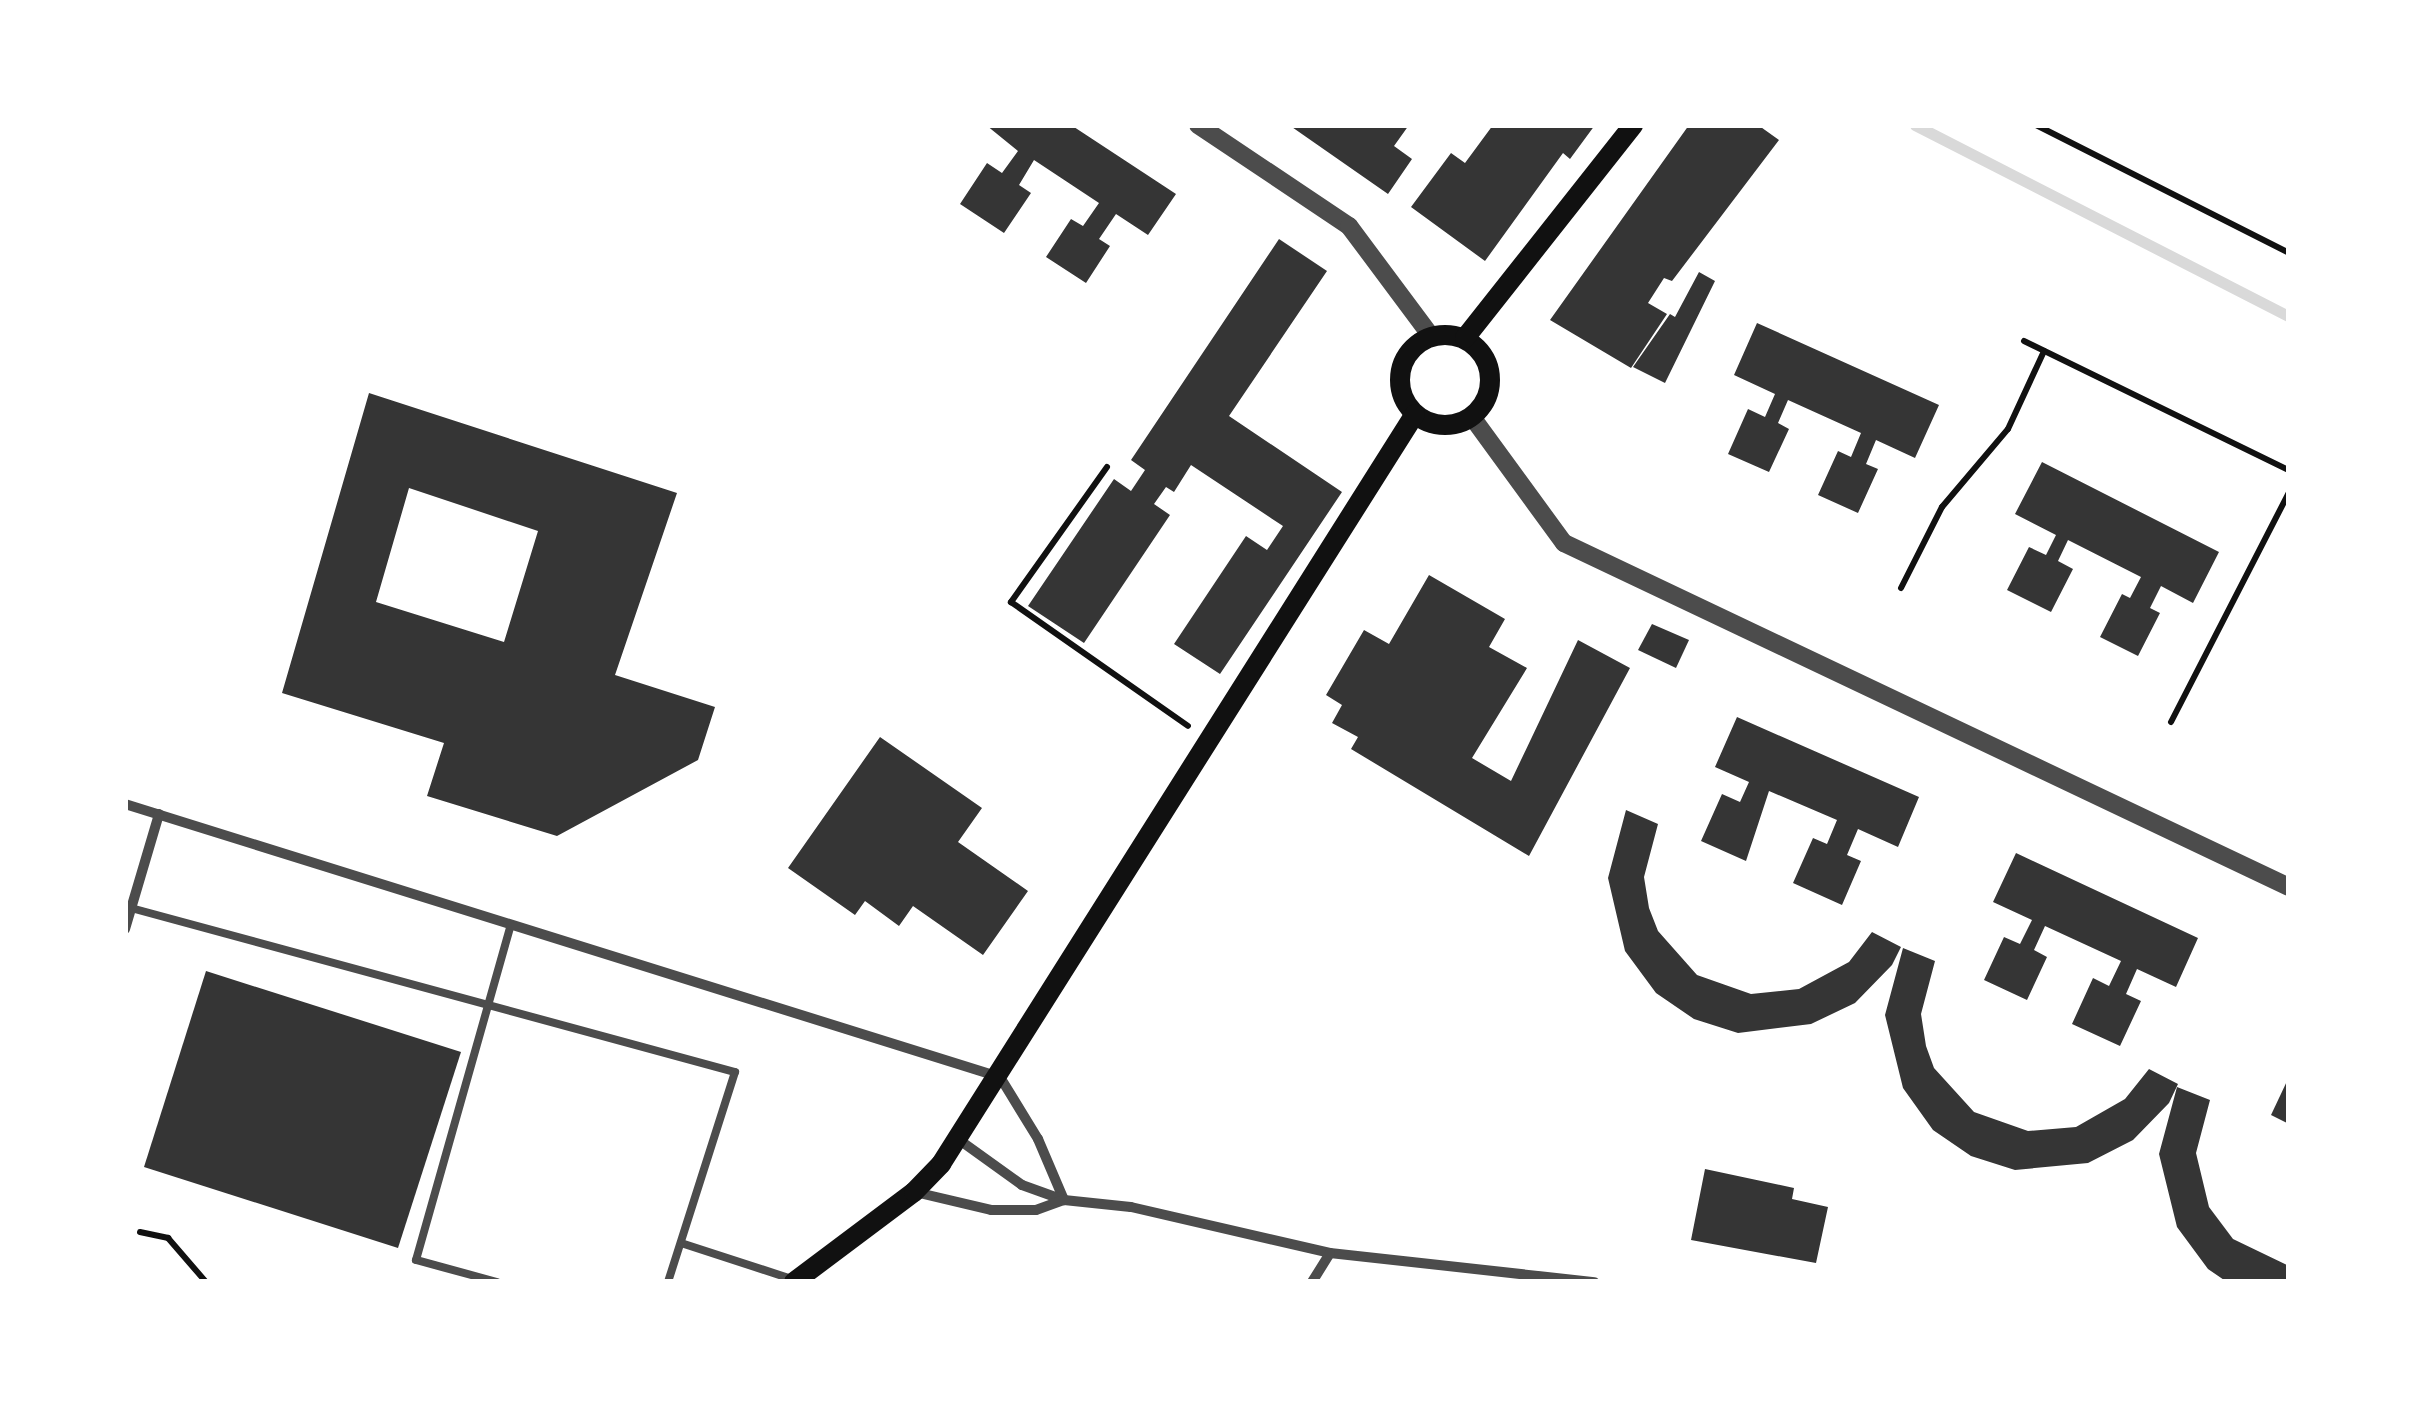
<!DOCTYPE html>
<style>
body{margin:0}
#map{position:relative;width:2414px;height:1407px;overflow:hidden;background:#fff;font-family:"IBM Plex Sans",sans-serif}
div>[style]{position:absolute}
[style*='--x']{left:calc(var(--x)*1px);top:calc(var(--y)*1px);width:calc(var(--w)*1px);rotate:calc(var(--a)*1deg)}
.stream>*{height:11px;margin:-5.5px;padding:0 5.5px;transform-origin:5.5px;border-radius:5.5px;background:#d9d9d9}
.building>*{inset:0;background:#353535}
.path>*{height:6px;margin:-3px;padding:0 3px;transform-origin:3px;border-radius:3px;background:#111}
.service>*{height:8px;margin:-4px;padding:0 4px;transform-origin:4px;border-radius:4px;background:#4c4c4c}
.minor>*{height:10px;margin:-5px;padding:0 5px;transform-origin:5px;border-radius:5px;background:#4c4c4c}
.tertiary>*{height:18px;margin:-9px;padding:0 9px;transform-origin:9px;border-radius:9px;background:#4c4c4c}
.secondary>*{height:20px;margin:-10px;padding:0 10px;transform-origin:10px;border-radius:10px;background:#111}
.secondary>.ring{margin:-10px;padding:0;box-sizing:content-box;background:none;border:20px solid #111;border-radius:50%}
span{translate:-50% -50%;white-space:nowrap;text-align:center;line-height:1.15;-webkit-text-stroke:8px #fff;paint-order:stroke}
.frame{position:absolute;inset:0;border:128px solid #fff;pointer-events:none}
</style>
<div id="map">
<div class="stream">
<div style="--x:1915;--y:125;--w:420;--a:27.1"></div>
</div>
<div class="building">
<div style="clip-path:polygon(986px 125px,1071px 125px,1176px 194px,1148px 235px,1116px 214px,1099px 239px,1110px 246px,1086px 283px,1046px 257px,1071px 219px,1083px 226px,1099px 203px,1034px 160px,1019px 185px,1031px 193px,1004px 233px,960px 204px,987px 163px,1002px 173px,1018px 151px)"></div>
<div style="clip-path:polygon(1289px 125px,1409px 125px,1394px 146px,1412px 159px,1388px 194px)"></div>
<div style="clip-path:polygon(1493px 125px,1595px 125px,1570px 159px,1563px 153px,1485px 261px,1411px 207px,1451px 153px,1465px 163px)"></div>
<div style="clip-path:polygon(1689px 125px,1758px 125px,1779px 140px,1672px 281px,1664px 278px,1648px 303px,1667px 314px,1631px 368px,1550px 320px)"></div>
<div style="clip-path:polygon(1279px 239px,1327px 271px,1229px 416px,1342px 492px,1220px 674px,1174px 644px,1246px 536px,1267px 550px,1283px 526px,1191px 465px,1174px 492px,1166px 487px,1154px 504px,1170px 515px,1084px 643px,1028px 606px,1114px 479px,1131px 491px,1145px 470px,1131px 460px)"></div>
<div style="clip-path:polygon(1699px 272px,1715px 281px,1665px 383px,1633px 367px,1670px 314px,1675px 317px)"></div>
<div style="clip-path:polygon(1757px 323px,1939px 405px,1915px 458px,1876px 440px,1866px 464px,1878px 469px,1858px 513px,1818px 495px,1838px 451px,1851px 457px,1861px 433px,1788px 400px,1778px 423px,1789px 429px,1769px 472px,1728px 454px,1748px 409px,1765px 417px,1775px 394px,1734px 375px)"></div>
<div style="clip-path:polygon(evenodd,369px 393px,677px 493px,615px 675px,715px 707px,698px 760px,557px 836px,427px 796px,444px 743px,282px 693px,369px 393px,409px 488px,538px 531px,504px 642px,376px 602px,409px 488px)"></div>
<div style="clip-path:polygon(2042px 462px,2219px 552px,2193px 603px,2161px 586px,2150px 608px,2160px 613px,2138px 656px,2100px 637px,2122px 594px,2130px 598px,2141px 577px,2068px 540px,2058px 561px,2073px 569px,2051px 612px,2007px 590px,2029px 547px,2046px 555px,2056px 535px,2015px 514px)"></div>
<div style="clip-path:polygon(1429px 575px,1505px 619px,1489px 647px,1527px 668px,1472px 758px,1511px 781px,1578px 640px,1630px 668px,1529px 856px,1351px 749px,1358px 737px,1332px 723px,1342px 705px,1326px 695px,1364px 630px,1389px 644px)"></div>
<div style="clip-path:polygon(1652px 624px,1689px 640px,1676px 668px,1638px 650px)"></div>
<div style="clip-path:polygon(1737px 717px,1919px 797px,1898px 847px,1858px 829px,1847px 855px,1861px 861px,1842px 905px,1793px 883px,1813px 838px,1827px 844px,1837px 820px,1769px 791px,1746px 861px,1701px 841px,1722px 794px,1740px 802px,1749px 782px,1715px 767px)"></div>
<div style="clip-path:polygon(880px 737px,982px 808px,958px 842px,1028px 891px,983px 955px,913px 906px,899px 926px,865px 901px,855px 915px,788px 868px)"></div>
<div style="clip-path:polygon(1626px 810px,1658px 824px,1644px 877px,1649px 908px,1658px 931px,1697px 975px,1751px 994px,1799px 989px,1849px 962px,1872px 932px,1901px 947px,1892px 965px,1855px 1003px,1811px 1024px,1738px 1033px,1694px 1019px,1656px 993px,1625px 951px,1608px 878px)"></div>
<div style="clip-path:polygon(2016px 853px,2198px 938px,2176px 987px,2137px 969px,2126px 994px,2141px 1001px,2120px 1046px,2072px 1024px,2093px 978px,2109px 986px,2121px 961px,2045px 926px,2034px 950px,2047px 957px,2027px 1000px,1984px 980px,2004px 937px,2020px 944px,2032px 920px,1993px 902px)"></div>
<div style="clip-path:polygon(1903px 948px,1935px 961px,1921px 1014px,1926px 1046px,1934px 1068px,1974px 1112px,2028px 1131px,2076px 1127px,2125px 1099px,2149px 1069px,2178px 1084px,2169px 1103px,2133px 1140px,2088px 1163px,2015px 1170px,1971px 1156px,1933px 1130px,1903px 1088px,1885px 1015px)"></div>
<div style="clip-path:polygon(206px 971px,461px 1052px,398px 1248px,144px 1167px)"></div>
<div style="clip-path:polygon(2289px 1077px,2289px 1124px,2271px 1115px)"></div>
<div style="clip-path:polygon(2177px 1087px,2210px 1100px,2196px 1153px,2209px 1207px,2233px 1239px,2289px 1266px,2289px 1282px,2227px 1282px,2208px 1269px,2177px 1227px,2159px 1154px)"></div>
<div style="clip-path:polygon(1705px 1169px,1794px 1188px,1792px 1199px,1828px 1207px,1816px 1263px,1691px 1240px)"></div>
</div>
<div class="path">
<div style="--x:2036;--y:125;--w:284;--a:26.8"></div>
<div style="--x:2024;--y:341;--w:295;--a:26"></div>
<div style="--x:1107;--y:467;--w:166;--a:125.4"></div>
<div style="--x:1011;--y:602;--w:216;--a:35"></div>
<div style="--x:1901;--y:588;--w:91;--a:-63.2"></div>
<div style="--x:1942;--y:507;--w:102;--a:-49.8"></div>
<div style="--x:2008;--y:429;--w:86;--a:-65.2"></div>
<div style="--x:2171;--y:722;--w:259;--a:-62.8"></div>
<div style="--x:140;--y:1232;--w:29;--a:12"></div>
<div style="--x:168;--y:1238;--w:58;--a:49.2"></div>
</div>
<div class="service">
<div style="--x:131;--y:908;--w:626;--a:15.19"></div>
<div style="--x:735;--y:1072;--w:220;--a:107.7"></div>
<div style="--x:681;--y:1243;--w:120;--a:18"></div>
<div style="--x:497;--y:1282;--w:84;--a:-164.8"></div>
<div style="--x:416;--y:1260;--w:349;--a:-74.2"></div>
</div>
<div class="minor">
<div style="--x:125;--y:804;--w:917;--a:17.33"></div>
<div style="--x:1000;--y:1077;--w:73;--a:58.5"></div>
<div style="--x:1038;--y:1139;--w:66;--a:66.9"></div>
<div style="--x:125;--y:929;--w:120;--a:-73.5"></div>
<div style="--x:958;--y:1139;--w:79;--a:35.7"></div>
<div style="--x:1022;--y:1185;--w:45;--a:19.7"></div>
<div style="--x:1064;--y:1200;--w:67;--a:6"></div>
<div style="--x:1131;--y:1207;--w:204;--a:13"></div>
<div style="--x:1330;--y:1253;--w:266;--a:6.3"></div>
<div style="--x:915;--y:1192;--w:78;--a:13.3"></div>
<div style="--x:991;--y:1210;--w:45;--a:0"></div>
<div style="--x:1036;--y:1210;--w:30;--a:-20"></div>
<div style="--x:1312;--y:1282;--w:34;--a:-58"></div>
</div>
<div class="tertiary">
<div style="--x:1198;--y:125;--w:182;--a:33.8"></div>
<div style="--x:1349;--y:226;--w:137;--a:53.3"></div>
<div style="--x:1472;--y:417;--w:156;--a:53.9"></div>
<div style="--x:1564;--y:543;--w:802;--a:25.38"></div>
</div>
<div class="secondary">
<div class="ring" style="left:1400px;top:335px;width:70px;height:70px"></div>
<div style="--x:1465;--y:338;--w:271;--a:-51.7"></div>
<div style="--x:794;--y:1282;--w:150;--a:-36.9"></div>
<div style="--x:914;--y:1192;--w:39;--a:-46"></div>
<div style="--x:941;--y:1164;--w:887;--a:-57.71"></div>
</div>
<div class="frame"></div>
</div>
